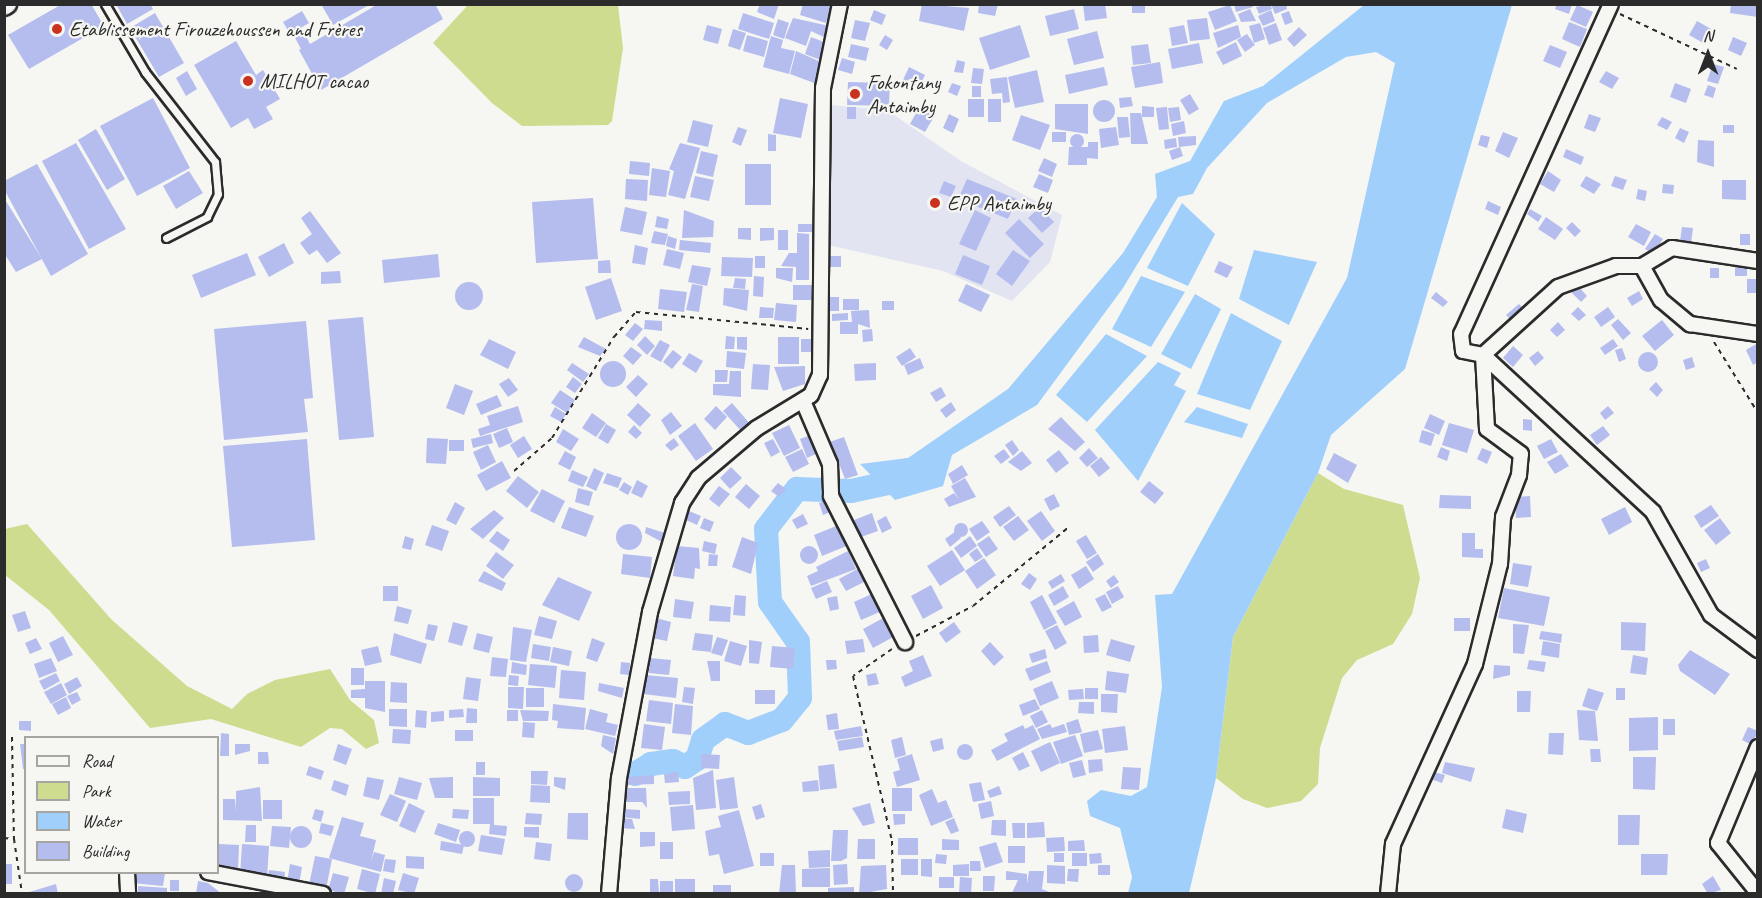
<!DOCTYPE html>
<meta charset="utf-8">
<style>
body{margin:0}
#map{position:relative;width:1762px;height:898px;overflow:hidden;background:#f6f6f2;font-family:Caveat,sans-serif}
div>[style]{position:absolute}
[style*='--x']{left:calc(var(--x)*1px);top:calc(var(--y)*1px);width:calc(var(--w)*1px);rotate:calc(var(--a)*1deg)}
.built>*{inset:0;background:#e2e5f1}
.green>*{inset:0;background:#cedc8f}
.water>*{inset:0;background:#a0cffc}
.river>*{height:24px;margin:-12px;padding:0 12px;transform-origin:12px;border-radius:12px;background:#a0cffc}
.building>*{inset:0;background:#b5bdee}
.round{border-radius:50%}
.path>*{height:2px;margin-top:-1px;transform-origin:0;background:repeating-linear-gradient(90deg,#2b2b2b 0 4.5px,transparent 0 9px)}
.roads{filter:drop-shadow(2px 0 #2b2b2b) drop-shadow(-2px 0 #2b2b2b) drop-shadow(0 2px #2b2b2b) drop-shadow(0 -2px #2b2b2b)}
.service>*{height:7px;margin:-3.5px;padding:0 3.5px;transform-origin:3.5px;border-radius:3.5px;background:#f6f6f2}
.minor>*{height:14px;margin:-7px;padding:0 7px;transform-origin:7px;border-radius:7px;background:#f6f6f2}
.secondary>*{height:18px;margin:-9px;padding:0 9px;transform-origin:9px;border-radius:9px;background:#f6f6f2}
.dots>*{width:16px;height:16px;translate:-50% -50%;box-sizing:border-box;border:3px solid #f6f6f2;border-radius:50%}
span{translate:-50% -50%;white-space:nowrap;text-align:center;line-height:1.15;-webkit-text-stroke:4.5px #f6f6f2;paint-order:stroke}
.poi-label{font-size:21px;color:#2b2b2b}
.left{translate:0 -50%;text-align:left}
.frame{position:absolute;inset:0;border:6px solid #2b2b2b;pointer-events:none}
.legend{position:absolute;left:24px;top:736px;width:195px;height:138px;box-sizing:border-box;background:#f6f6f2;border:2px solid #a5a5a2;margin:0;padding:8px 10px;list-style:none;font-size:18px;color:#2b2b2b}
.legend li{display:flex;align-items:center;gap:12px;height:30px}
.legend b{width:30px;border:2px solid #a5a5a2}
.north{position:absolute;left:1678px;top:24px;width:60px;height:60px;-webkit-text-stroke:4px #f6f6f2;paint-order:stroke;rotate:0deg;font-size:16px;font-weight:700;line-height:24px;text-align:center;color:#2b2b2b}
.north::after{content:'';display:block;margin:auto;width:21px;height:27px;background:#2b2b2b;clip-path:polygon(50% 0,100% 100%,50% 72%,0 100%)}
</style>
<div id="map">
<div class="built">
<div style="clip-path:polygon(831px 105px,887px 110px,961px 161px,1062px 215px,1050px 262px,1012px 301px,943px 271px,828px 245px)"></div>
</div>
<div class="green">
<div style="clip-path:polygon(468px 5px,618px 5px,623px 48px,612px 121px,608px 125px,522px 126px,492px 103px,433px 43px)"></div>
<div style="clip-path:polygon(1318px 473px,1344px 489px,1403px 505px,1420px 578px,1412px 614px,1393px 644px,1357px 660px,1342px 678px,1320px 748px,1318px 784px,1301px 801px,1267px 808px,1243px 799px,1216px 778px,1233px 637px)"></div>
<div style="clip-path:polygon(27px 524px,111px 619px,187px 686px,232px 709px,247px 694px,275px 680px,330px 669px,350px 700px,374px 720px,379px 743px,366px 749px,342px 729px,330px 728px,301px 747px,211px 719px,150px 728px,49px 610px,5px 575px,5px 529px)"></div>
</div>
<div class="water">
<div style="clip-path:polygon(1364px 5px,1512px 5px,1405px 369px,1331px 435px,1318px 473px,1233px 637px,1216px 778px,1189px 893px,1128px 893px,1132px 877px,1120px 828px,1090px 816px,1087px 801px,1101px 790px,1131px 796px,1147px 787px,1162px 687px,1155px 595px,1172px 594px,1347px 278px,1395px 63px,1376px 52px,1346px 57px,1267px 103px,1207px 168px,1193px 194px,1178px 197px,1123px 288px,1037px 405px,952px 455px,943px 486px,895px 500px,860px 464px,908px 458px,1008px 389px,1123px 253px,1157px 197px,1155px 174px,1190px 161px,1224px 101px,1263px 86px)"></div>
<div style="clip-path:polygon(1182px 203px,1215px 234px,1188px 286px,1147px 268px)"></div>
<div style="clip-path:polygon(1254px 250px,1317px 262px,1289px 325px,1239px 299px)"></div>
<div style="clip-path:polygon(1141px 276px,1185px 292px,1151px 347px,1112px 329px)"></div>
<div style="clip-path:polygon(1195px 294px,1221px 309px,1191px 369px,1161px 354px)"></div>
<div style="clip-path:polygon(1231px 313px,1282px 341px,1250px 410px,1197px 394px)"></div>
<div style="clip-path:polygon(1106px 334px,1147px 356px,1087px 422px,1056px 395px)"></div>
<div style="clip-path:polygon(1158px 362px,1181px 373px,1174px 385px,1186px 391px,1138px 481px,1095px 430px)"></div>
<div style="clip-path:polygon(1197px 407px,1248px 424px,1242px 438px,1184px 422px)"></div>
</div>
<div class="river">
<div style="--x:635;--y:774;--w:19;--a:-32"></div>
<div style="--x:651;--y:764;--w:22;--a:-8"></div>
<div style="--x:673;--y:761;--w:13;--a:27"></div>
<div style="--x:685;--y:767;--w:14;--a:-34"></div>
<div style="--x:697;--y:759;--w:20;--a:-72"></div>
<div style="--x:703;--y:740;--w:27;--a:-36"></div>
<div style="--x:725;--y:724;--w:25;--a:21"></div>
<div style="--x:748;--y:733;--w:36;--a:-21"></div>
<div style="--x:782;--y:720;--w:28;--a:-51"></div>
<div style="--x:800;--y:698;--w:56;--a:-92"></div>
<div style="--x:798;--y:642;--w:49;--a:-125"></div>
<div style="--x:770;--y:602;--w:73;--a:-93.1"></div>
<div style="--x:766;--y:529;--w:51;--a:-52.2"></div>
<div style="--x:797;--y:489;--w:54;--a:2.1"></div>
<div style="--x:851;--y:491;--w:38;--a:-12"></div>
<div style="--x:888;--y:483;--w:24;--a:-33"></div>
</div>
<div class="building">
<div style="clip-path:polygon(62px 4px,91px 4px,104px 26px,29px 69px,8px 35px)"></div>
<div style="clip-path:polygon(116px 4px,150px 4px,153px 9px,127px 24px)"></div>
<div style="clip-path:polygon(321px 4px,371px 4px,333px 25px)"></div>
<div style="clip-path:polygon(378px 4px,435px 4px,443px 19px,321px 90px,299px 50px,306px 46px,301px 49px,293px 34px,302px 29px,310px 44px)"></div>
<div style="clip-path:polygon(760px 4px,779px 4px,774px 19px,757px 12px)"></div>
<div style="clip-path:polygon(803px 4px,832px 4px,826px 23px,800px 15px)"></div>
<div style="clip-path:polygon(922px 4px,969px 8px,964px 31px,919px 21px)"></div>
<div style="clip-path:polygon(979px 4px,998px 4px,995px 16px,978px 13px)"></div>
<div style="clip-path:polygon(1083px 4px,1105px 4px,1107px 18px,1085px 21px)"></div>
<div style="clip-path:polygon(1132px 4px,1145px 4px,1145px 13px,1132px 13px)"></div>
<div style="clip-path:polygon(1234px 4px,1252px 4px,1253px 7px,1236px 12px)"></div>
<div style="clip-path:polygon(1270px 4px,1272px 9px,1259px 14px,1256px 7px)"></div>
<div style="clip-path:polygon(1271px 4px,1286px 4px,1287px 9px,1275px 14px)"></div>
<div style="clip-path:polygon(1557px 4px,1572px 4px,1569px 14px,1555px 9px)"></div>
<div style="clip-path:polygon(1731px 4px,1758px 4px,1758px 17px,1730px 13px)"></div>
<div style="clip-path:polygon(1230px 5px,1237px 21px,1215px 30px,1208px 12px)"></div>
<div style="clip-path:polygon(1577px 5px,1593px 12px,1586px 27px,1570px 20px)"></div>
<div style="clip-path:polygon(1074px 9px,1079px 29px,1050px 36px,1045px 16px)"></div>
<div style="clip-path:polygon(1250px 9px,1256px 21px,1241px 22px,1238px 14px)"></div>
<div style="clip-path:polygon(874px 10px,886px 15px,882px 25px,870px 20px)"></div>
<div style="clip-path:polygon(1271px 10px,1275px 21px,1263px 26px,1258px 16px)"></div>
<div style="clip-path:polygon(302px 11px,309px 23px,290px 34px,283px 22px)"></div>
<div style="clip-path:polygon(1289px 11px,1293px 22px,1285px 25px,1281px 14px)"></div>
<div style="clip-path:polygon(155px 13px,184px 63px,159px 77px,130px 28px)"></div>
<div style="clip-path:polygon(743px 13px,774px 23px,769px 39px,738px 29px)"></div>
<div style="clip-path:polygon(793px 18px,834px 27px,830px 40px,811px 31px,806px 46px,785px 38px)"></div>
<div style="clip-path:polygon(1207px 18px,1210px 39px,1190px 41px,1187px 20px)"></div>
<div style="clip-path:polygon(778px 19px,789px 23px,784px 39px,773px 35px)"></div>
<div style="clip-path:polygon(855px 20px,870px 23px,865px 41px,851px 38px)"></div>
<div style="clip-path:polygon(1697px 21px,1713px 30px,1705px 44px,1689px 35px)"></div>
<div style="clip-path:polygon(1569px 22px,1587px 29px,1580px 47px,1562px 39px)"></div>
<div style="clip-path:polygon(1260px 23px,1265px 39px,1254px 43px,1249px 26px)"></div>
<div style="clip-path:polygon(1276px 23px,1282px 40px,1269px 45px,1263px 28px)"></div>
<div style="clip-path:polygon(707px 25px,722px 29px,718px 44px,703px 40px)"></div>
<div style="clip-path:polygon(1020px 25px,1030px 57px,990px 70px,979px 38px)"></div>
<div style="clip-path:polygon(1184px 25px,1188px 43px,1172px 46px,1169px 28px)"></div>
<div style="clip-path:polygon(1238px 25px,1241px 37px,1218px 48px,1213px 33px)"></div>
<div style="clip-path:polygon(1299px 27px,1307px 35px,1294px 47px,1287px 39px)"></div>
<div style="clip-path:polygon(733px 29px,746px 33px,740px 50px,728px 46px)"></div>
<div style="clip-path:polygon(1097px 31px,1104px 58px,1074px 65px,1067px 39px)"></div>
<div style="clip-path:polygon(1247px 34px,1255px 45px,1245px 52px,1237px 40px)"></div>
<div style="clip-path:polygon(747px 35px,768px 41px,764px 57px,743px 51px)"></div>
<div style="clip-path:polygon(885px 35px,893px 40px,887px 50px,879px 45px)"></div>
<div style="clip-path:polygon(771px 36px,783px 40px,781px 48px,795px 51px,789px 74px,763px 67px)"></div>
<div style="clip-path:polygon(811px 37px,829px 44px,823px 61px,805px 54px)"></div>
<div style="clip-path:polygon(1733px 37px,1747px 43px,1741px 56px,1728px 50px)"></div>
<div style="clip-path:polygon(236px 41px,256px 75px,263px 70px,280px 99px,266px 107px,273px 119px,254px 129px,248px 118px,231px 128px,194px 65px)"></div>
<div style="clip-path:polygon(1236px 42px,1242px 56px,1223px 65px,1216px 52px)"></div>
<div style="clip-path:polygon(1199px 43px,1203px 63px,1172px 69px,1168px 49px)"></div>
<div style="clip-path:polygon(851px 44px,869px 48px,866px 61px,848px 57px)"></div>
<div style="clip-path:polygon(1148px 44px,1151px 63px,1133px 65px,1131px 46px)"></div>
<div style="clip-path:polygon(1550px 45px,1567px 52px,1560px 68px,1543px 61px)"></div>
<div style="clip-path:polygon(796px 51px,823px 63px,817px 84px,790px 74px)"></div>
<div style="clip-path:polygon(842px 58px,855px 62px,852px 74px,838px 70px)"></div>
<div style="clip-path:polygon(957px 60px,965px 62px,963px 73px,954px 72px)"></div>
<div style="clip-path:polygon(1160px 62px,1163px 83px,1135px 88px,1131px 67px)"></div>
<div style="clip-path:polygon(1713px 64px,1724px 67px,1718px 84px,1707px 81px)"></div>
<div style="clip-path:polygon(909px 67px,925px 75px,919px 87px,903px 80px)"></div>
<div style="clip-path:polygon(1104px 67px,1108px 85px,1069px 94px,1065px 75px)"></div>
<div style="clip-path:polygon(973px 68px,984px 69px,982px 84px,971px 83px)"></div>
<div style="clip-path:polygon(1037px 70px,1044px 102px,1015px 108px,1008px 77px)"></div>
<div style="clip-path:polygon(187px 71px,197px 89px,186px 96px,176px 78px)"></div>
<div style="clip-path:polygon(1606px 71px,1619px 78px,1612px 89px,1599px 82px)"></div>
<div style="clip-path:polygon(1007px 77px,1010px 102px,1003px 103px,1002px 93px,992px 94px,990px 79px)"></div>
<div style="clip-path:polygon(848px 82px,890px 83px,889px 106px,847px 105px)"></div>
<div style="clip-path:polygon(952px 83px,961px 86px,957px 96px,948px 92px)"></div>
<div style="clip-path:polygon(1675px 83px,1691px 89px,1686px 103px,1670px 97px)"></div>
<div style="clip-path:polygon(1708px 85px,1716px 88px,1713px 98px,1704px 95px)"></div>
<div style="clip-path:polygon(972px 86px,981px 86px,981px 97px,972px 97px)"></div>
<div style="clip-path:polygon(1190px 94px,1199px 109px,1189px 115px,1180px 100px)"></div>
<div style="clip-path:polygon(1131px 97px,1133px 106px,1120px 108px,1119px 98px)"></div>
<div style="clip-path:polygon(153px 98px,190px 168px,137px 196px,100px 126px)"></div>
<div style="clip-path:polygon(780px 98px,808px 104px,801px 138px,773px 133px)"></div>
<div style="clip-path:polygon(968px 99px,984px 99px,984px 117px,968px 117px)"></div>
<div style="clip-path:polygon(988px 99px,1001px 99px,1001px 122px,988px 122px)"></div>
<div class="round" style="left:1093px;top:100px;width:22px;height:22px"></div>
<div style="clip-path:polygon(1055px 104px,1088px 104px,1088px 134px,1055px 129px)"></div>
<div style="clip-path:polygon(920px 106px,935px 115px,925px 132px,910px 124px)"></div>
<div style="clip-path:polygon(1142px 106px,1154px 107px,1154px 117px,1142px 117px)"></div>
<div style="clip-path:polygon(847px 107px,856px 107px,856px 119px,847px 119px)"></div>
<div style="clip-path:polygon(1167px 107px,1169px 129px,1159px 130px,1156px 108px)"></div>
<div style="clip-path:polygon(1179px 107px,1181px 120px,1170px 122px,1168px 108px)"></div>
<div style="clip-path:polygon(1130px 113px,1141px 113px,1148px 144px,1131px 144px)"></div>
<div style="clip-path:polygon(949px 114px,959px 119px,953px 133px,943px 128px)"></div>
<div style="clip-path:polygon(1589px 114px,1601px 118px,1595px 132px,1584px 128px)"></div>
<div style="clip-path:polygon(1021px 115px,1050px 125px,1040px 150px,1012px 140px)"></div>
<div style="clip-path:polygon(1117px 117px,1128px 117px,1130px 137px,1119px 138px)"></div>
<div style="clip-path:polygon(1662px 117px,1672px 122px,1667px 130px,1657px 125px)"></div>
<div style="clip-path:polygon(693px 120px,713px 125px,708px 147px,687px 142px)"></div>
<div style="clip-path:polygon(1184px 121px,1186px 133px,1173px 136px,1171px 124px)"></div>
<div style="clip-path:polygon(1723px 125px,1734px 125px,1734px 133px,1723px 133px)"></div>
<div style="clip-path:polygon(738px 127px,747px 130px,741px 146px,732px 142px)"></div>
<div style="clip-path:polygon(1116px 127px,1119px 145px,1101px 148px,1099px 129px)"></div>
<div style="clip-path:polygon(1680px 128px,1689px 132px,1684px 143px,1675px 138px)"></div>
<div style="clip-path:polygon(96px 129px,125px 179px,107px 190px,78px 140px)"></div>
<div style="clip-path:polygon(1052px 132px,1066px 132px,1066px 142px,1052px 142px)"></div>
<div style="clip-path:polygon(1503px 132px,1518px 138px,1509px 158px,1495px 151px)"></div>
<div class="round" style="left:1070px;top:134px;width:14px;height:14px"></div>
<div style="clip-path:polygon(768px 134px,776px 135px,776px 151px,768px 151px)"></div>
<div style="clip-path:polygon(1481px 135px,1490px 137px,1487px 148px,1478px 145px)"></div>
<div style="clip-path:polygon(1196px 136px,1196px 145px,1179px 147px,1178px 137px)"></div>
<div style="clip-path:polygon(1176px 138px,1177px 147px,1165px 149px,1164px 140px)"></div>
<div style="clip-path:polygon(1698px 140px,1714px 141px,1714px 167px,1697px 162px)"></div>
<div style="clip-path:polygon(1088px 142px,1098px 142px,1098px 159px,1087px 158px,1087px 165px,1068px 165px,1069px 147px,1088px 147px)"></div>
<div style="clip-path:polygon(76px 143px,126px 229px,89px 249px,42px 161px)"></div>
<div style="clip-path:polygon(680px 143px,700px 148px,685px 199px,668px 195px,674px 171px,669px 169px)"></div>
<div style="clip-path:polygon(1180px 147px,1183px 156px,1172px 160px,1169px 151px)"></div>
<div style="clip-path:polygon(1566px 149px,1584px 157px,1581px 165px,1563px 157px)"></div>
<div style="clip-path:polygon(701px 151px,718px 155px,713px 177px,696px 173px)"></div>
<div style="clip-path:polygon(1044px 158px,1057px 164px,1052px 177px,1038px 171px)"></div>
<div style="clip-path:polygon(630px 161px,650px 163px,649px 176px,629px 174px)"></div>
<div style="clip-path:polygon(37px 164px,88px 254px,51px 276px,4px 189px,4px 181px)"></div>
<div style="clip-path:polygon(745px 164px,771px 164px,771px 205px,745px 205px)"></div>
<div style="clip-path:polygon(652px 168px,670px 171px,666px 197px,649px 195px)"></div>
<div style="clip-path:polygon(189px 171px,203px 193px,176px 209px,163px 186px)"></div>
<div style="clip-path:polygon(1548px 171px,1561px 180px,1554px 192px,1540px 184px)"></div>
<div style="clip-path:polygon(1039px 174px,1053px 180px,1048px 193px,1033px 187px)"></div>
<div style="clip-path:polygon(695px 176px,714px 180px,709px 201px,690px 197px)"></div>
<div style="clip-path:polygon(1586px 176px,1601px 184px,1594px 194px,1580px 186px)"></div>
<div style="clip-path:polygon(1615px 176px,1627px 180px,1623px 190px,1611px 186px)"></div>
<div style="clip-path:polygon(626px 179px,648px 180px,647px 201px,625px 199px)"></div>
<div style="clip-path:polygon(967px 179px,1017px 199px,1008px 219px,958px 199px)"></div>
<div style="clip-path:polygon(1722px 180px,1746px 180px,1746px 200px,1722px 199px)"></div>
<div style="clip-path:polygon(944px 181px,956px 186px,951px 197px,939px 193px)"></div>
<div style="clip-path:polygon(1663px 184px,1674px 185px,1673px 194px,1662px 193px)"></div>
<div style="clip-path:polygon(1638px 189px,1647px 191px,1645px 201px,1636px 199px)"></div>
<div style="clip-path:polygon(4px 198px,42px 259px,16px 272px,4px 253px)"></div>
<div style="clip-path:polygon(593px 198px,598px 259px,536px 263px,532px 202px)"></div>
<div style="clip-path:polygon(1488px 201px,1501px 207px,1498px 215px,1485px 209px)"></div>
<div style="clip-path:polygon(625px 207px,647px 212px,642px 235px,620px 231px)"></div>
<div style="clip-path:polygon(1040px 207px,1054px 222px,1042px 233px,1028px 218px)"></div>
<div style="clip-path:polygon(1530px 209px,1542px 216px,1538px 222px,1527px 214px)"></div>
<div style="clip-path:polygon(684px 210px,714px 221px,713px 237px,682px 238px)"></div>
<div style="clip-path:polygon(975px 210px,991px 218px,976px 251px,959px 244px)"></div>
<div style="clip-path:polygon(310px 211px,341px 253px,327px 263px,317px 250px,309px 255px,300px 243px,312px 234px,301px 218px)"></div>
<div style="clip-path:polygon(657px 216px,669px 219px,667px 229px,655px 227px)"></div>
<div style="clip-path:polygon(1546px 217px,1563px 229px,1555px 240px,1538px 229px)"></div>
<div style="clip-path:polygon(1019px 219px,1044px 244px,1030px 258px,1005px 233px)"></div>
<div style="clip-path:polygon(1572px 222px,1581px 231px,1575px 237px,1566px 228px)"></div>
<div style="clip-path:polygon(798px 224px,812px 224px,812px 232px,798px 232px)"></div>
<div style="clip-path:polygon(1636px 224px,1651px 232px,1644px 246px,1628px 237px)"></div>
<div style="clip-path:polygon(1682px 227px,1693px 228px,1691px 243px,1680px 241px)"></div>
<div style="clip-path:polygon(738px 228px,751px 228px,751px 240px,738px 239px)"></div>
<div style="clip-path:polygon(760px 228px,774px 228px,774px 240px,760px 241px)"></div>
<div style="clip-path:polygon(778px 230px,788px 230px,788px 250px,778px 250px)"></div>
<div style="clip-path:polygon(654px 231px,668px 234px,665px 245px,651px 243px)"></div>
<div style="clip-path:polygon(797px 233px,809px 234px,809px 280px,796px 280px,796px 267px,781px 266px,789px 253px,797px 253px)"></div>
<div style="clip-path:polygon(1655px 234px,1663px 239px,1653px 254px,1645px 249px)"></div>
<div style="clip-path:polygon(1740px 234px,1750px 234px,1750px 245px,1740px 245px)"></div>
<div style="clip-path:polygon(668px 236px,677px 239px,675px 249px,666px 246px)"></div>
<div style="clip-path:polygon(680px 240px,711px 243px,710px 253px,679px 250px)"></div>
<div style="clip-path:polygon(284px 243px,294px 263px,269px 277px,258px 257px)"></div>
<div style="clip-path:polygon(635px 245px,648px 248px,645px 265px,632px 263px)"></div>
<div style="clip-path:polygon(667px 249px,684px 253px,680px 269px,663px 265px)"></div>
<div style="clip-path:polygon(1013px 250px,1030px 261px,1012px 286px,996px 274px)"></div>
<div style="clip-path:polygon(247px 253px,256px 275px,201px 298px,192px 275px)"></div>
<div style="clip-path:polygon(438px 254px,440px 277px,384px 283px,382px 260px)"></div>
<div style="clip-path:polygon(963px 255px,990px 266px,982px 285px,955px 274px)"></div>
<div style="clip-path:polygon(755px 256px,765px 256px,765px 268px,755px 268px)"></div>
<div style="clip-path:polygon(830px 256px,841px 256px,841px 267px,830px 267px)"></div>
<div style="clip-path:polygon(722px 257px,753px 258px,752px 277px,721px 276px)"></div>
<div style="clip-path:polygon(610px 260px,611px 273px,598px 273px,598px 261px)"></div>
<div style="clip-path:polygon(1219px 261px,1233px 267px,1227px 278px,1214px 272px)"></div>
<div style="clip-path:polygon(692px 265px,711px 268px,707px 286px,688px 282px)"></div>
<div style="clip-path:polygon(1735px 267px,1747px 267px,1747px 276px,1735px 276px)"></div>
<div style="clip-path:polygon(776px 268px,793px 268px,792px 282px,776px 278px)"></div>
<div style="clip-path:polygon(1710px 268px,1719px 268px,1719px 278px,1710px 278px)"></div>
<div style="clip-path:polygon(340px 271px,341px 283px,321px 284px,321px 272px)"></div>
<div style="clip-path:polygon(754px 276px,764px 277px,763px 297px,753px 296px)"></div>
<div style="clip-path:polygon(611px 278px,622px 311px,596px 320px,585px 287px)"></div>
<div style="clip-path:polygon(735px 278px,746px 279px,745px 289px,733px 288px)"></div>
<div style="clip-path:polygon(1747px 279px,1758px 279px,1758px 293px,1747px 293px)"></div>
<div class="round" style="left:455px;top:282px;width:28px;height:28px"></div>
<div style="clip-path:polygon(692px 284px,703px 286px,699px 312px,686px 310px)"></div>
<div style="clip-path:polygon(966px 284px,990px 295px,981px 312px,958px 301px)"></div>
<div style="clip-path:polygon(793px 285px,814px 285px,814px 300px,793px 300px)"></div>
<div style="clip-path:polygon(1577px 285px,1587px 296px,1581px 302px,1571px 292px)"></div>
<div style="clip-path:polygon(724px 288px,749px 290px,747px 311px,723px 305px)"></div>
<div style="clip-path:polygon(660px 289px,687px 292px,684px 312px,658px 309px)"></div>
<div style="clip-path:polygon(1639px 291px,1643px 299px,1632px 306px,1627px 298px)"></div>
<div style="clip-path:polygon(1436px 292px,1448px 302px,1443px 307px,1431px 298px)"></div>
<div style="clip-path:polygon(829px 297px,839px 297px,839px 311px,829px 311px)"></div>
<div style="clip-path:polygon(843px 299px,859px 299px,859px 310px,843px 310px)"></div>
<div style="clip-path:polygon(882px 301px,894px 301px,894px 310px,882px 310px)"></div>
<div style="clip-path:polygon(776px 303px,797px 305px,796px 322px,774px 320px)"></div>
<div style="clip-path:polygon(1519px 304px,1527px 312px,1514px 323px,1506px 315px)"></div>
<div style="clip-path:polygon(760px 307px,774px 308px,773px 318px,759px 318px)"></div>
<div style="clip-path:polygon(1578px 307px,1586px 315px,1579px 321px,1571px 314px)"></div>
<div style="clip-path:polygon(1608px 307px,1615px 317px,1601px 327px,1594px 317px)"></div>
<div style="clip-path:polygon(869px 310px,870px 328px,852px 322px,851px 311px)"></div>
<div style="clip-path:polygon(848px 313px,848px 320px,832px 321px,832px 314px)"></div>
<div style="clip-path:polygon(363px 317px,374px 437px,339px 440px,328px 320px)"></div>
<div style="clip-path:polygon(1618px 319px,1631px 333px,1623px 340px,1611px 325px)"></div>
<div style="clip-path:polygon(645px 320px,662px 321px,662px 331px,644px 329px)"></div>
<div style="clip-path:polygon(1662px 320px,1674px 335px,1655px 351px,1642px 336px)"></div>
<div style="clip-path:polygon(306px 321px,313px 398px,304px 399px,308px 432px,224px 440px,214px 329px)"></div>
<div style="clip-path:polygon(840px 322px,858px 322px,858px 334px,840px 334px)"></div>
<div style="clip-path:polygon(1558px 322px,1565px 330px,1557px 337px,1550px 330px)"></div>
<div style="clip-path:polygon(635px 323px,643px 329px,633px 341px,625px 335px)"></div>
<div style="clip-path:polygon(872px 329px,873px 341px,863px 342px,862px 330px)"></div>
<div style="clip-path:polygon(645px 336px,655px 346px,647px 355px,637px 345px)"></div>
<div style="clip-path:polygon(726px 336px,735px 337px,734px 349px,725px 349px)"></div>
<div style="clip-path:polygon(584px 337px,606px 349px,600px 356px,578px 347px)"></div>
<div style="clip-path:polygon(737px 337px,747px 337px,747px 350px,737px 349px)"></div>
<div style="clip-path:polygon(778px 337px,799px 337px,799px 364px,778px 364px)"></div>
<div style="clip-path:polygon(489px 339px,516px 352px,508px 369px,480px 355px)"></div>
<div style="clip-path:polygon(801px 339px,815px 339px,815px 352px,801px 352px)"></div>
<div style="clip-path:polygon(1613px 339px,1618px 346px,1605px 355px,1600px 348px)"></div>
<div style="clip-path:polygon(660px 340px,670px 345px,661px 362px,650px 356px)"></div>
<div style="clip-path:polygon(1758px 343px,1758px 362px,1753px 365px,1746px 350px)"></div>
<div style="clip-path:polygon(1513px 346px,1523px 355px,1513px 367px,1503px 358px)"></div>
<div style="clip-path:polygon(631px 347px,642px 355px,633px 365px,623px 356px)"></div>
<div style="clip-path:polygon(910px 348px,916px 357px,902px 366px,896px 357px)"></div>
<div style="clip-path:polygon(1622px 348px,1626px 359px,1619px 362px,1615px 350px)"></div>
<div style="clip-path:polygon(673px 350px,682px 357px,672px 369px,663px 362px)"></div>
<div style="clip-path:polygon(727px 351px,746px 353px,744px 369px,726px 367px)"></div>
<div style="clip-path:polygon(1538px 351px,1544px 358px,1535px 366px,1529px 358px)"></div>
<div class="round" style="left:1638px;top:352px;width:20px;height:20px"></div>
<div style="clip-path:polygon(689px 353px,703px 361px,696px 373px,682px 364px)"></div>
<div style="clip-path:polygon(1692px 357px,1695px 367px,1686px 370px,1683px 360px)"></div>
<div style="clip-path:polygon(920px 358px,924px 368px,908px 375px,904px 365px)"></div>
<div class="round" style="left:600px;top:361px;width:26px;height:26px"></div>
<div style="clip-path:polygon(572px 363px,589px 374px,583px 382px,567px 370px)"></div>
<div style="clip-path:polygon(876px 363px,876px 380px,855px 381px,854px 364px)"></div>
<div style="clip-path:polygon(753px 364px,770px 365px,768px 390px,751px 389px)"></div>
<div style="clip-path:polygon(805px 366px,805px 384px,783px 391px,774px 367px)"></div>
<div style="clip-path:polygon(715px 370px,728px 370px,727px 382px,715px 382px)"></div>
<div style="clip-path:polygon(730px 371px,741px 371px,741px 397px,713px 395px,713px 384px,729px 384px)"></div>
<div style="clip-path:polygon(638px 375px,648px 384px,636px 397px,626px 387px)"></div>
<div style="clip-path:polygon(573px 377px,582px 384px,575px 393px,566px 387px)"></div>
<div style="clip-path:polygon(509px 378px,518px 390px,508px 397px,499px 384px)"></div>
<div style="clip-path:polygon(1656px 382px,1663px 390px,1657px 397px,1649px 389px)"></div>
<div style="clip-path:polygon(455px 384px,473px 391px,464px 415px,446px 408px)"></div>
<div style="clip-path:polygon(941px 387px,946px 396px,936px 402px,930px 393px)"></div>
<div style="clip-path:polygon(560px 390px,575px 400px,567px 413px,551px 403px)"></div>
<div style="clip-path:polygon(497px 395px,502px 406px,481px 415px,476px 404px)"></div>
<div style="clip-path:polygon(951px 402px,956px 410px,946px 418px,940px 410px)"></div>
<div style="clip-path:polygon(638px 403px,651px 415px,640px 427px,627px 415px)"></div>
<div style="clip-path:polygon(732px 403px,751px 425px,742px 432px,723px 411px)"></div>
<div style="clip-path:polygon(518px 406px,523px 422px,480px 436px,478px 429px,490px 425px,487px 416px)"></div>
<div style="clip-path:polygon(716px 406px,727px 417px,715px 430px,704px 419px)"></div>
<div style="clip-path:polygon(1608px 406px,1614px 413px,1605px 420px,1600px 413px)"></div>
<div style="clip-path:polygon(555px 407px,566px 414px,561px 422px,550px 416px)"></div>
<div style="clip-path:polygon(671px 412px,682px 426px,670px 435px,661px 420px)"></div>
<div style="clip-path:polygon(592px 413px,606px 423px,596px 437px,582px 428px)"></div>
<div style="clip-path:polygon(1430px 414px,1445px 421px,1439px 435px,1424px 428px)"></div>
<div style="clip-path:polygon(1061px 417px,1085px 442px,1075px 451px,1048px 429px)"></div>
<div style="clip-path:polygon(1523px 419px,1532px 420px,1532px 431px,1523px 430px)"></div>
<div style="clip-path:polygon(695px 423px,713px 449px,696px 461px,678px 436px)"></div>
<div style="clip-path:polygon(1449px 423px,1474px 430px,1467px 453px,1442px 445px)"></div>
<div style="clip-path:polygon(606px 424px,616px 430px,608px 444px,598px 438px)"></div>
<div style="clip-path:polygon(634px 425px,642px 433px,636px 439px,628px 432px)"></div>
<div style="clip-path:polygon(789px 425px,800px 448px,784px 456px,772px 433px)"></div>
<div style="clip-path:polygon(1603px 426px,1610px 435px,1597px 445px,1590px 435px)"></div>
<div style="clip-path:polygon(507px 428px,513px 442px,499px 448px,493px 434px)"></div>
<div style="clip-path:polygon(563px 429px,579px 439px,571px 451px,556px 442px)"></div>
<div style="clip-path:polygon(1422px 430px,1435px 434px,1431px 446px,1419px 442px)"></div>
<div style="clip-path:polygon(491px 434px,493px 443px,473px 448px,471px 439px)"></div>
<div style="clip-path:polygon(811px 435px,818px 453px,807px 458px,800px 439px)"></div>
<div style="clip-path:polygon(524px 436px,532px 449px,518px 458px,510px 445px)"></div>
<div style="clip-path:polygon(844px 437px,858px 475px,845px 479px,840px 466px,833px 469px,824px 444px)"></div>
<div style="clip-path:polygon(427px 438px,448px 439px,446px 464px,426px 463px)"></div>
<div style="clip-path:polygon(674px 438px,679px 445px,671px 451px,665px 445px)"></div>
<div style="clip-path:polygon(307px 439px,315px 540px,232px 547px,223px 446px)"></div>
<div style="clip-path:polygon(773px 439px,780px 452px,771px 457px,764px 443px)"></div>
<div style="clip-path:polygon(1551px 439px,1558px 452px,1544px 459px,1537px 446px)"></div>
<div style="clip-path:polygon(449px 440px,464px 440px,464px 451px,449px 451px)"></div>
<div style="clip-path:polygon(1012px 440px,1019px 450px,1013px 456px,1005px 445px)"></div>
<div style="clip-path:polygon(488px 445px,496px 462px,481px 470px,473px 452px)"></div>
<div style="clip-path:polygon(1441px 447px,1450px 451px,1447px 461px,1437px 457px)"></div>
<div style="clip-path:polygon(1089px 448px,1098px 458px,1087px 467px,1079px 458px)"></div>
<div style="clip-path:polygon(1482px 448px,1492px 452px,1487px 464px,1477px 459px)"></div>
<div style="clip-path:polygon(802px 449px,809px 464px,793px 472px,785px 457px)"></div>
<div style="clip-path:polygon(1004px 449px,1010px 457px,1001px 464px,994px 456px)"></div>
<div style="clip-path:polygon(1059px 450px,1069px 463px,1056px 473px,1046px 460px)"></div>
<div style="clip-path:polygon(565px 451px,576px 457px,570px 470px,558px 464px)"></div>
<div style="clip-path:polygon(1022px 451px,1032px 463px,1021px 471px,1008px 462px)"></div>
<div style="clip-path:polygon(1334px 453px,1357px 465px,1348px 483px,1326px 469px)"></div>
<div style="clip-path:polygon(1561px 454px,1569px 466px,1555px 474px,1547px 462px)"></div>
<div style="clip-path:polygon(1101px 457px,1110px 468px,1099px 477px,1090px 466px)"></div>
<div style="clip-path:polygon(502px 461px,511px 478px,486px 491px,477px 475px)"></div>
<div style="clip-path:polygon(962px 465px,968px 475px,953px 484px,948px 474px)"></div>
<div style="clip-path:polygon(731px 467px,742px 478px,730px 489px,720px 478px)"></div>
<div style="clip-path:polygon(594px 468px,604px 473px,596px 491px,586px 486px)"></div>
<div style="clip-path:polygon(572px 470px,588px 477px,583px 487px,568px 481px)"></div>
<div style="clip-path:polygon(607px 473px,622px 478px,618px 488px,603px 483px)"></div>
<div style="clip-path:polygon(518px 476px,539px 492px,527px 508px,506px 491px)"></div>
<div style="clip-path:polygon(965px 478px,976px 497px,949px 507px,944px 499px,954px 493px,959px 500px,951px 486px)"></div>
<div style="clip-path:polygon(637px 480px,648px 486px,642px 498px,631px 493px)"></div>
<div style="clip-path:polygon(1149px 481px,1164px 493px,1155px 504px,1140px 492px)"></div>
<div style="clip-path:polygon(624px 482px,632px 487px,628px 495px,619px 490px)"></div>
<div style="clip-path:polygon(778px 483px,786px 489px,779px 497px,771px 491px)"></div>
<div style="clip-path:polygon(746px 484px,760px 496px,749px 509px,735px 497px)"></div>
<div style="clip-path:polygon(719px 486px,730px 494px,719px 507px,709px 499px)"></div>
<div style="clip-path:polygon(578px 488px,593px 492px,589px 506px,575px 502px)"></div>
<div style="clip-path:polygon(542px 489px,565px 501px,554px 523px,530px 511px)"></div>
<div style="clip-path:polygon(1054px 494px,1060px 506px,1050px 511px,1044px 499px)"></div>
<div style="clip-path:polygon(1440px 495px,1471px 496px,1471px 509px,1439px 508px)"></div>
<div style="clip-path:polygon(1530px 496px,1531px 517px,1516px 518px,1515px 497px)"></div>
<div style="clip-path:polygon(831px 499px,835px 510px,823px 515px,819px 503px)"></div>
<div style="clip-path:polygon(455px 502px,465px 508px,456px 525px,446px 520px)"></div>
<div style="clip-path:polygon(1711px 505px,1719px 516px,1701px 528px,1694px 516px)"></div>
<div style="clip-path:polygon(1009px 506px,1016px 515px,1000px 527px,993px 517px)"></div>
<div style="clip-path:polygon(569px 507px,594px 516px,586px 537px,561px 528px)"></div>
<div style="clip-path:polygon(1625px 507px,1632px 522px,1609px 535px,1601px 519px)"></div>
<div style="clip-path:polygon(494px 510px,504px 518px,483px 539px,470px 529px)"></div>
<div style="clip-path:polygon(689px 511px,701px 516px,697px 525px,686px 520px)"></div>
<div style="clip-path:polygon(1041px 511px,1055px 531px,1042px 541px,1027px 521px)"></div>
<div style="clip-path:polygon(872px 513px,878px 531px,861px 537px,854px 520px)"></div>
<div style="clip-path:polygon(803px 514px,808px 524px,797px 529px,792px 520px)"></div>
<div style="clip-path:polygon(886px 516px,892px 528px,882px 533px,877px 521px)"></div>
<div style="clip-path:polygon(1018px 516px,1029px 530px,1014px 541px,1003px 527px)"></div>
<div style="clip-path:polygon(704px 518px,714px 522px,710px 532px,700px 528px)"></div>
<div style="clip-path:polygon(1720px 518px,1731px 533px,1716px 545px,1704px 530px)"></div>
<div style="clip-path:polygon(982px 521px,990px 532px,977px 541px,969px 529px)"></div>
<div class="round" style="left:954px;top:523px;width:14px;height:14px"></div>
<div class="round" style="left:616px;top:524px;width:26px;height:26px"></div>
<div style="clip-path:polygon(841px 524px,849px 545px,822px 556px,814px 535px)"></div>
<div style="clip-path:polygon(432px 525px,449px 531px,442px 551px,425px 545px)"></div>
<div style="clip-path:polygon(646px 527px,665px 533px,662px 542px,645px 533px)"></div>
<div style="clip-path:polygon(497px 531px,510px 540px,503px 551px,489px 541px)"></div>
<div style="clip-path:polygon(956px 531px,961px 538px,950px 547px,945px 539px)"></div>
<div style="clip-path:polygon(1462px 533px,1475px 533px,1475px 549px,1483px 549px,1483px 558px,1462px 557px)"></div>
<div style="clip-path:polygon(1086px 535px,1097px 553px,1087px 559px,1076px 541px)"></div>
<div style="clip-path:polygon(405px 536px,414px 539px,411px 550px,402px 548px)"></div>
<div style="clip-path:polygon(970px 536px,977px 546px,961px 558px,954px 548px)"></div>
<div style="clip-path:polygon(989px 536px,998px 549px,986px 557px,977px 544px)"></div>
<div style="clip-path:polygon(742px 537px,758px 543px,751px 574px,732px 567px)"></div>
<div style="clip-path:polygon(704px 541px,717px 544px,715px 554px,702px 551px)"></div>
<div style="clip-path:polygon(677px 546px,699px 548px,700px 569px,695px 568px,694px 579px,673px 576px)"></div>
<div class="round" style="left:800px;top:546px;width:18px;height:18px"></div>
<div style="clip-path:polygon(977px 548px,983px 557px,975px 562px,969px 554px)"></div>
<div style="clip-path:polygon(952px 550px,965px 570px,940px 586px,927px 566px)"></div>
<div style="clip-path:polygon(848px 551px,856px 569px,811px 586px,807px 576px,818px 571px,816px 567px)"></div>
<div style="clip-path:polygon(496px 552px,514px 565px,503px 579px,486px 566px)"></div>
<div style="clip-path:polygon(623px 554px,652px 557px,650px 578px,621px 574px)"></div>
<div style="clip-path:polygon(709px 554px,718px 555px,717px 566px,708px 566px)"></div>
<div style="clip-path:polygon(1098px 554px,1104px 564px,1093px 572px,1086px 562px)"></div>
<div style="clip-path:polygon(984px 558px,996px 575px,977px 589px,965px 571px)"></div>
<div style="clip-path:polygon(1706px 559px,1710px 568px,1701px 572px,1697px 563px)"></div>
<div style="clip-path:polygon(1513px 563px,1532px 566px,1528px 587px,1510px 584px)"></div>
<div style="clip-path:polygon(1086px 566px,1094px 579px,1079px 589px,1071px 575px)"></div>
<div style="clip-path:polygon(861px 567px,868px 580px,846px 591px,839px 579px)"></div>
<div style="clip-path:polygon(484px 571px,506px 583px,502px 591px,478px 581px)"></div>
<div style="clip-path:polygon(1029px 573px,1037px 579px,1030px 590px,1021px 584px)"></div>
<div style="clip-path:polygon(1061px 574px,1065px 581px,1052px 589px,1048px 582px)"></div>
<div style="clip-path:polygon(1114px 575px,1119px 582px,1111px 588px,1106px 581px)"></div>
<div style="clip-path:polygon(558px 577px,592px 592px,579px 621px,542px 605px)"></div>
<div style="clip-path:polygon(827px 581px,832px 592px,816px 599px,811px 588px)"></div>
<div style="clip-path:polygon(931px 585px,943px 608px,923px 619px,911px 596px)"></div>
<div style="clip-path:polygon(383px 586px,398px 586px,398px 601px,383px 601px)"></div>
<div style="clip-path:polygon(1063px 586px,1069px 597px,1054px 606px,1048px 595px)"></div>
<div style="clip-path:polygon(1118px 586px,1124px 597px,1112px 604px,1106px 592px)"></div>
<div style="clip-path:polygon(1504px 588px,1550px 597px,1544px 626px,1498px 618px)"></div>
<div style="clip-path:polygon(874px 593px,882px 611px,861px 620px,854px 602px)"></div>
<div style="clip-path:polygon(1105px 594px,1112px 607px,1102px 612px,1095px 599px)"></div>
<div style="clip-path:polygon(735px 595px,746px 596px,745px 616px,733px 615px)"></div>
<div style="clip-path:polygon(1042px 595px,1057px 623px,1044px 630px,1030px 602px)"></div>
<div style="clip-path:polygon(837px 596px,839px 609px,830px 611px,827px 598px)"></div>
<div style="clip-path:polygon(675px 599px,694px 602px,691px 619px,673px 617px)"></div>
<div style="clip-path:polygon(1074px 601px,1082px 617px,1065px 626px,1056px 611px)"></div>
<div style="clip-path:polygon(710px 605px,731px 607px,730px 622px,709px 621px)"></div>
<div style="clip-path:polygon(397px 606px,412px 610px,408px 624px,394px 621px)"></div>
<div style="clip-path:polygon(25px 611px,31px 628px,18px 632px,12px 615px)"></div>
<div style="clip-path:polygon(539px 616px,557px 621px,552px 639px,534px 635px)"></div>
<div style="clip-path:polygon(885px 617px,895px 636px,873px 648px,863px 629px)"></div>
<div style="clip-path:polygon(656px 618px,671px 622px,667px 641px,652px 638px)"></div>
<div style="clip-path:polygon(1454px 618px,1470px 618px,1470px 631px,1454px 631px)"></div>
<div style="clip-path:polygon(453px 622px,468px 626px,462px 646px,448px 642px)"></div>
<div style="clip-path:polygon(954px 622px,961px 632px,946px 643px,939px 633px)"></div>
<div style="clip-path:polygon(1621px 622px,1646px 623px,1645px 651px,1621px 650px)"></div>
<div style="clip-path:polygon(428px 624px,438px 626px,434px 641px,425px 639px)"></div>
<div style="clip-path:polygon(1513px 624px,1529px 625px,1524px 654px,1513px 653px)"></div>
<div style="clip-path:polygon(1057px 625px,1067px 643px,1055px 650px,1045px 631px)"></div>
<div style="clip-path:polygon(513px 627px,532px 630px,526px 662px,510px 660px)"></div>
<div style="clip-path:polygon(1541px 631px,1562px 634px,1561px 643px,1539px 639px)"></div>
<div style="clip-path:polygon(394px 633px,427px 644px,421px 664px,390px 655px)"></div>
<div style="clip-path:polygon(477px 633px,493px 637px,489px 653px,473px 649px)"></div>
<div style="clip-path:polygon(695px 633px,713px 635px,711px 652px,692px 650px)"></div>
<div style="clip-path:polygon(1098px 635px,1099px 652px,1084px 653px,1083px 636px)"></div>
<div style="clip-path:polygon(63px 636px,73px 655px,58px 662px,49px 643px)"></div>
<div style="clip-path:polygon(717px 637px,728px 640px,722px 656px,711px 653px)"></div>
<div style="clip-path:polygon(36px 638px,42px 649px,30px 654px,25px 643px)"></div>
<div style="clip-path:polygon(592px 638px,605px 643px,597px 662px,586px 658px)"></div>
<div style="clip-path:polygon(863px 639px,865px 652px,847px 654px,845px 641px)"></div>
<div style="clip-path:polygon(1111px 639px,1135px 646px,1130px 662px,1106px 655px)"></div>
<div style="clip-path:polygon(749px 640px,762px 642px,759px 664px,749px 663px)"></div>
<div style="clip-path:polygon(730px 641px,747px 646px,741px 666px,724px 661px)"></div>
<div style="clip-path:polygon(1543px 641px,1560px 644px,1559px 658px,1541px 655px)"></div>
<div style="clip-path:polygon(990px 642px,1004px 657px,994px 666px,981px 651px)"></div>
<div style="clip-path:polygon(533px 644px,551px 647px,549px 661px,531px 658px)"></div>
<div style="clip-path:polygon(378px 646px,382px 662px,365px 666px,361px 650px)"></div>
<div style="clip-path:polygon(772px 646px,795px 648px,793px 669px,770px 667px)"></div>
<div style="clip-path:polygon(553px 647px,572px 651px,569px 666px,550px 662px)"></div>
<div style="clip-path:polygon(1045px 649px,1047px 658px,1032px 663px,1029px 654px)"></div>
<div style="clip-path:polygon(1690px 650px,1730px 674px,1715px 695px,1680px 671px,1678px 665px)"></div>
<div style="clip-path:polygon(923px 655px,932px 676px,905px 687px,901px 677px,913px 671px,909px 661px)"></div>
<div style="clip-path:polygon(1633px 655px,1648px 658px,1646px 675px,1630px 673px)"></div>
<div style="clip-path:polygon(492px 657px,508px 659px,506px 677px,490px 676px)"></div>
<div style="clip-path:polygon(51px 658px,57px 671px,39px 678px,34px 664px)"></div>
<div style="clip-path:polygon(650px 658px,671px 660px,669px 675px,649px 673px)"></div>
<div style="clip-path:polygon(826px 660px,836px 660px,837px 669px,827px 670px)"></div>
<div style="clip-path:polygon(1529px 660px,1546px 662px,1544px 672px,1527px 669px)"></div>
<div style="clip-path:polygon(707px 661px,720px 661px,720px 681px,711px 681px)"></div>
<div style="clip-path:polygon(1047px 661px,1051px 672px,1030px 681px,1025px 669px)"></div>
<div style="clip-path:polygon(512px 662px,527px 665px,526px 675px,511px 673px)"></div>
<div style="clip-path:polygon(621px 662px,630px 663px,629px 675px,620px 674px)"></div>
<div style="clip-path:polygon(530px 664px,557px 666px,555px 688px,528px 685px)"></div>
<div style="clip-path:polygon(1494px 665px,1510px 666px,1510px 675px,1493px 679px)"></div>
<div style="clip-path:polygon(351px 668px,364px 668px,364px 685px,351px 685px)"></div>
<div style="clip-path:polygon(561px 670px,586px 672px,584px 700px,559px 698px)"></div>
<div style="clip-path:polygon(1107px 671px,1129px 674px,1126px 693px,1105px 690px)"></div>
<div style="clip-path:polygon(56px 673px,60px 681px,44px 690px,39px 681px)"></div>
<div style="clip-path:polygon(876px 673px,879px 684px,868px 686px,866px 675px)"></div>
<div style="clip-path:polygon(509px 675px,519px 676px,518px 686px,508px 685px)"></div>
<div style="clip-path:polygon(645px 675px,678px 678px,676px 698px,643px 694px)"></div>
<div style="clip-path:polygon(77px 677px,82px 686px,69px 694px,64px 684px)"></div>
<div style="clip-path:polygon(466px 677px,481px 679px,478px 701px,463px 699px)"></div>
<div style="clip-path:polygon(365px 681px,385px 681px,385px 712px,365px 708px,365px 698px,351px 698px,351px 690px,365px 689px)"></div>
<div style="clip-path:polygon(1052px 681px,1059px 698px,1040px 706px,1033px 689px)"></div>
<div style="clip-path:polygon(391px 682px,407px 683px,407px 703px,390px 702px)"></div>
<div style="clip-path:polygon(61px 683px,67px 695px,51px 704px,44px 692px)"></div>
<div style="clip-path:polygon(599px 683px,624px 688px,622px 698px,598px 691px)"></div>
<div style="clip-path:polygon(508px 687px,524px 687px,523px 709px,508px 708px)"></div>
<div style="clip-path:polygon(684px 687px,695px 688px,693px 704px,682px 702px)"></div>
<div style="clip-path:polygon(526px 688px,544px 688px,544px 707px,526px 707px)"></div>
<div style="clip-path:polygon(1085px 688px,1098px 688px,1098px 699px,1085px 699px)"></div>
<div style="clip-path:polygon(1588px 688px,1604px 693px,1597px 711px,1582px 706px)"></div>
<div style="clip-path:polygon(1616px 688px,1625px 688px,1625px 700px,1616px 700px)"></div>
<div style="clip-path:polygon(1083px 689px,1084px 699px,1069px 700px,1068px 690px)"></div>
<div style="clip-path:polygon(755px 690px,775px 690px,775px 704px,755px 704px)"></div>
<div style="clip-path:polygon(1517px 691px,1531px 691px,1530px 712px,1517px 712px)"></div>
<div style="clip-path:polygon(77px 692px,81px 700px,72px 705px,67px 696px)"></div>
<div style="clip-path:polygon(1101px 694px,1118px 694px,1117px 713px,1101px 712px)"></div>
<div style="clip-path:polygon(66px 697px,71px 708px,58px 715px,52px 704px)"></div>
<div style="clip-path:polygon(1035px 699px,1040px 709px,1023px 716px,1019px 705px)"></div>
<div style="clip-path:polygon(649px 700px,673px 703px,671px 724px,646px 721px)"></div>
<div style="clip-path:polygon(1079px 702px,1094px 702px,1094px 714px,1078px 713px)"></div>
<div style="clip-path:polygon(553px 704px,586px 708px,584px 730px,557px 728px,558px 721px,552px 720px)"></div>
<div style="clip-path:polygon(675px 704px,693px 706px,691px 735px,672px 733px)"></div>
<div style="clip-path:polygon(467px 708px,477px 709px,477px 723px,466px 723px)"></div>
<div style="clip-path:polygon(389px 709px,407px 709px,407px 727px,389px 726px)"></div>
<div style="clip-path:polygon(463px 709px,464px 717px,449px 718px,449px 710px)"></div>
<div style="clip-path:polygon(590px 709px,608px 714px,606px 722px,618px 725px,615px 736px,585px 729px)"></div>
<div style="clip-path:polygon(416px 710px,427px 711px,426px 728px,415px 727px)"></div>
<div style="clip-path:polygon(507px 710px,518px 710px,518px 721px,507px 721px)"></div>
<div style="clip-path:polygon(520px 710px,549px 711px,548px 721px,523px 721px)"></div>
<div style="clip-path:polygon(1042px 710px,1048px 722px,1036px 728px,1030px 716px)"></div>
<div style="clip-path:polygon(1577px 710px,1595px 711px,1598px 741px,1579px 740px)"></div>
<div style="clip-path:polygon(444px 711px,444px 721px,431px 722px,431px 712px)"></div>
<div style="clip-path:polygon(837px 713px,839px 729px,828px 730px,826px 715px)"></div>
<div style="clip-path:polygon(1658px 717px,1658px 750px,1629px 751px,1629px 718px)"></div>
<div style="clip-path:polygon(1078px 719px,1082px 732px,1069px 735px,1066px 723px)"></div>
<div style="clip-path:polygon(1663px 719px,1675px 719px,1675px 735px,1663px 735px)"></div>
<div style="clip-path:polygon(19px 721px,31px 721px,31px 731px,19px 730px)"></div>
<div style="clip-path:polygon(523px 722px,535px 723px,534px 738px,522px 737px)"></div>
<div style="clip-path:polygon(644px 724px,665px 727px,662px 750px,641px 748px)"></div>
<div style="clip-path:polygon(1050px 724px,1052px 728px,1064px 724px,1067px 732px,1042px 739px,1037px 729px)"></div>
<div style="clip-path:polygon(1023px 725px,1025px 729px,1033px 725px,1040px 739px,997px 761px,991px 750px,1008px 741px,1004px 734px)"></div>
<div style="clip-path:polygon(861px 726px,863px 736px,836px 740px,834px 731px)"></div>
<div style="clip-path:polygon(1125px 726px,1128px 750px,1105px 753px,1102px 729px)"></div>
<div style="clip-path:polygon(1748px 727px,1758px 731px,1752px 745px,1742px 740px)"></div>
<div style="clip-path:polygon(393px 729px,411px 730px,410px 744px,392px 743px)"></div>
<div style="clip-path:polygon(455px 730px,473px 730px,473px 741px,455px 741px)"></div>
<div style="clip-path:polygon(1098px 730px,1103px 749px,1084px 753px,1080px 734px)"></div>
<div style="clip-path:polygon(221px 733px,229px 734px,229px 756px,220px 756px)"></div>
<div style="clip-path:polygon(1549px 733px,1564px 733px,1563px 755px,1548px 754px)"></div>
<div style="clip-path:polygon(603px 735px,616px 738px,613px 754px,601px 746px)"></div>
<div style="clip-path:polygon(1075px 735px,1083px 756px,1061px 764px,1053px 742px)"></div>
<div style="clip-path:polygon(862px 737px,864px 747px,839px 751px,837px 741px)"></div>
<div style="clip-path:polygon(902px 737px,906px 755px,895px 758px,891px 740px)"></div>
<div style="clip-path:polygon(942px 738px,944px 749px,933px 752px,930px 741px)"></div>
<div style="clip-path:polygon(1050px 742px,1060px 763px,1041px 772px,1031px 751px)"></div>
<div class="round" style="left:957px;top:744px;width:16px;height:16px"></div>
<div style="clip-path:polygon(20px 744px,26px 744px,26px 769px,23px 769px)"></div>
<div style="clip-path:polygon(235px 744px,250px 744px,250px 751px,235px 755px)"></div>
<div style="clip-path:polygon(338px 744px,352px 749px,346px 765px,333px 760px)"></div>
<div style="clip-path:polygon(1590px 749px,1600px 749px,1601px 762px,1591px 762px)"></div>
<div style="clip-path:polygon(258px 752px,268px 752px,269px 764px,258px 764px)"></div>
<div style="clip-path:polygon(1023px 752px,1030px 766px,1019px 771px,1012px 758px)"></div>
<div style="clip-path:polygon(701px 754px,720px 755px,719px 769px,701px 768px)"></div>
<div style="clip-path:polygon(912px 754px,920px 780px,897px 787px,893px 772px,900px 770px,897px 759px)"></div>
<div style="clip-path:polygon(1633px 757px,1656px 757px,1655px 790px,1633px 789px)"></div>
<div style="clip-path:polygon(1102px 759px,1103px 771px,1089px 773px,1088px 760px)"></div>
<div style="clip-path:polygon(1082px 760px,1086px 775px,1073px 778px,1069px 763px)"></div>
<div style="clip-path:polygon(476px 762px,485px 762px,485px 775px,476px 775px)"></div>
<div style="clip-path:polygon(1445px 762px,1475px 768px,1471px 782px,1442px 773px)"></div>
<div style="clip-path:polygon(834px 764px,837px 788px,820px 790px,818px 766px)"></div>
<div style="clip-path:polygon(309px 766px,324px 771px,321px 780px,306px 775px)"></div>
<div style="clip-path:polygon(1123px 767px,1141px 768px,1139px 790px,1121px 789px)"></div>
<div style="clip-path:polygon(713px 770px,716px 808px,696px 810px,693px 778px)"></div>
<div style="clip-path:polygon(531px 771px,548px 771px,547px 785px,531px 784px)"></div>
<div style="clip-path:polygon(678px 772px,679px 782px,665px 783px,664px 774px)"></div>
<div style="clip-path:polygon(1434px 772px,1445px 775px,1442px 783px,1431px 779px)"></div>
<div style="clip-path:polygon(654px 775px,654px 784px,627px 785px,627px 777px)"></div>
<div style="clip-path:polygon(367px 777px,384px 780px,379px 800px,363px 796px)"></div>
<div style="clip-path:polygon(399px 777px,422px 783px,417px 800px,394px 794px)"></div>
<div style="clip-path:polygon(453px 777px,453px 798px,435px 798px,429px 778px)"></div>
<div style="clip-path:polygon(473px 777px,500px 778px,500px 796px,473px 796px)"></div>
<div style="clip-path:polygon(554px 777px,566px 778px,565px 790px,554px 786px)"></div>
<div style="clip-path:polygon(734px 777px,738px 808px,720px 810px,716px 780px)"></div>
<div style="clip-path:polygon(334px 780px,349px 785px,346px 796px,331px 790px)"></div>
<div style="clip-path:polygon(818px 780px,819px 791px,803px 792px,802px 782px)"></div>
<div style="clip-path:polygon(981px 782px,985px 800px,973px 802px,969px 784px)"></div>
<div style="clip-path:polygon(531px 785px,550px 786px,550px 803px,530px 802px)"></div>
<div style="clip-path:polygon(999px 786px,1002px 794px,990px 798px,987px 791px)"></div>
<div style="clip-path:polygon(260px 787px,262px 821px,223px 820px,223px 799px,235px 799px,236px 811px,236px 791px)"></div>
<div style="clip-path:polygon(626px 788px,646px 788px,647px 808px,642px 802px,626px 802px)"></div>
<div style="clip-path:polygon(892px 788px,912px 788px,912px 811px,892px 811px)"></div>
<div style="clip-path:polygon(932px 789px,938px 803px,946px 800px,953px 817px,931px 826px,919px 795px)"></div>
<div style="clip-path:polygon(690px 791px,690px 804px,669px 805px,668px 792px)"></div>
<div style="clip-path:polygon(390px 794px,406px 801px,397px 822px,380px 815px)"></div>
<div style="clip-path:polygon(473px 798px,494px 798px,494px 825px,507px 826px,506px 836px,489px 834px,490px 824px,473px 824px)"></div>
<div style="clip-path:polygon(263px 800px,282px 800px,282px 819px,263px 819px)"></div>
<div style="clip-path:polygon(991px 801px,994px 816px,981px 819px,978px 804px)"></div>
<div style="clip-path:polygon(409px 803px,425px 811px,415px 833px,399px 826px)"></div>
<div style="clip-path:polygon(870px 803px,875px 823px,863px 826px,852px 808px)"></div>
<div style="clip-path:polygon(761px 804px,765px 817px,756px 820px,752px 807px)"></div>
<div style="clip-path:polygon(693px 805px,695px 829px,672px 831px,670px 807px)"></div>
<div style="clip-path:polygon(315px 809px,324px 811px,321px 822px,312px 819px)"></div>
<div style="clip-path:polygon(453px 809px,469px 810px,468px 819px,452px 818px)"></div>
<div style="clip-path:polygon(622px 809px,640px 810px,640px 819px,621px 817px)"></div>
<div style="clip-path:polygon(1506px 809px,1527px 814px,1523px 833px,1502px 828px)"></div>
<div style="clip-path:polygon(739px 810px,754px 866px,724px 874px,719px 854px,709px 856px,705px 831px,721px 827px,718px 816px)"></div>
<div style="clip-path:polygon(526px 813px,542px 814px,541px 825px,525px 824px)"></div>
<div style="clip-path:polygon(568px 813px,588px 813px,588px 840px,567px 839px)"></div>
<div style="clip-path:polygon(893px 814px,905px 814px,905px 824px,894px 825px)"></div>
<div style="clip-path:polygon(1618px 815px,1640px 815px,1639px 845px,1618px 845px)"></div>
<div style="clip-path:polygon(342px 817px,364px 823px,360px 836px,376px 840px,371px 862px,374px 852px,385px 855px,381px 872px,329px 858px)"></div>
<div style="clip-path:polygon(619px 818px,632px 819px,635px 829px,618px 828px)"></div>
<div style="clip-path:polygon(954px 818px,959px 831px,951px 834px,945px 822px)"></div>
<div style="clip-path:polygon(992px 820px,1006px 820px,1006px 836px,991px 835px)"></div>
<div style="clip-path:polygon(1044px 822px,1045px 837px,1027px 838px,1027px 823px)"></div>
<div style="clip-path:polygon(321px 823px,334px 826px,331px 836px,319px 833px)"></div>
<div style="clip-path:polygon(438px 823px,460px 830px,456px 842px,434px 834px)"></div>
<div style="clip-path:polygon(1012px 823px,1025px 823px,1025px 838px,1013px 838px)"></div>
<div style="clip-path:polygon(246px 825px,256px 825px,256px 842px,245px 842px)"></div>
<div style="clip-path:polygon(272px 826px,291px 827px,289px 848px,270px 846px)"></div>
<div class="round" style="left:290px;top:826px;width:22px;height:22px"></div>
<div style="clip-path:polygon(524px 827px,539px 827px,539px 838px,524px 837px)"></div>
<div style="clip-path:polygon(833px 830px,848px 830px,847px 858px,841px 861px,831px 861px)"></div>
<div class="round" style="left:459px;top:831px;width:16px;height:16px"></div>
<div style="clip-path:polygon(640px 832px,655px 832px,655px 846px,640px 847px)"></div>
<div style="clip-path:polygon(481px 835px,505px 839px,502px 855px,478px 851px)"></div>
<div style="clip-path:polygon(1064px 837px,1065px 851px,1047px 852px,1046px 838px)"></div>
<div style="clip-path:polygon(898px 838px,918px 838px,918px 855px,898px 855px)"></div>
<div style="clip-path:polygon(858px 839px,875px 839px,875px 859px,857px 859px)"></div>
<div style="clip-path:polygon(942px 839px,959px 840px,959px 850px,942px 850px)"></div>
<div style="clip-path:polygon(1084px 840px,1085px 851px,1068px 851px,1068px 841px)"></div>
<div style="clip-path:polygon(441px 841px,464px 845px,462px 854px,440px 850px)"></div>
<div style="clip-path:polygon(536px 842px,552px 844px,550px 861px,534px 859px)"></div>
<div style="clip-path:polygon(660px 842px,673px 842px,673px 859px,660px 859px)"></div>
<div style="clip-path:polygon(996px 842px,1003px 862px,985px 868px,979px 847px)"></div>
<div style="clip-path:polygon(219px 844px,239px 845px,238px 870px,218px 869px)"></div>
<div style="clip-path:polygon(242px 844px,269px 846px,267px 878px,240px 876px)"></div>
<div style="clip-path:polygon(1008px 846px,1025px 846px,1025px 863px,1008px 863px)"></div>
<div style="clip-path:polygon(830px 850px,830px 867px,809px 868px,808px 851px)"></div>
<div style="clip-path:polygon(760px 853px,774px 853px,774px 866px,760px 866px)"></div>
<div style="clip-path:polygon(1054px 853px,1064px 853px,1064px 862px,1054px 862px)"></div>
<div style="clip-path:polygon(1072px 853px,1087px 853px,1087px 866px,1072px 866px)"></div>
<div style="clip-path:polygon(1101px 853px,1102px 863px,1090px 864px,1089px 854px)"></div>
<div style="clip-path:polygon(936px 854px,947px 855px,946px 864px,935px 863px)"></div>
<div style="clip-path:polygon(1641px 854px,1668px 854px,1667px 875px,1641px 875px)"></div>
<div style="clip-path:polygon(315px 856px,332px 859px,326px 889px,309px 885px)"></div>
<div style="clip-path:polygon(406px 856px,424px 857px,424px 869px,406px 868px)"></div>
<div style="clip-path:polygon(385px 859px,396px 860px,394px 873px,383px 871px)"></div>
<div style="clip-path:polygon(901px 859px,918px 859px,918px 875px,901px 875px)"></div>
<div style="clip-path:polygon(921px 859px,932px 859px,932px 877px,921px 876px)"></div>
<div style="clip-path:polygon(970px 861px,980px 861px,981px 871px,970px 871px)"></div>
<div style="clip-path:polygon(4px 864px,12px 864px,12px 884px,4px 884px)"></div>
<div style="clip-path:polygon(290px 864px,302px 867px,299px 885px,287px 883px)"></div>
<div style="clip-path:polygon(847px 864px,848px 884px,834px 885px,833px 865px)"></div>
<div style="clip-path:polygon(969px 864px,969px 876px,953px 876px,953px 865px)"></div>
<div style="clip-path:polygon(782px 865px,795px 865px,796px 894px,779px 894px)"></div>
<div style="clip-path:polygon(886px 865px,887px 889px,859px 894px,861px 866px)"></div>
<div style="clip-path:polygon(1047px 865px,1065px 866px,1065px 884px,1047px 883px)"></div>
<div style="clip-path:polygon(1098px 865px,1110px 865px,1110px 875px,1098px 875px)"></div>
<div style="clip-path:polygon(830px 868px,830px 887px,802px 887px,802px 869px)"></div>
<div style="clip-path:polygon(362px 869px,380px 874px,375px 894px,357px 889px)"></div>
<div style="clip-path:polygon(1068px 869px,1079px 869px,1078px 882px,1067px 881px)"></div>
<div style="clip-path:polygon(269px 870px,285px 872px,284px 882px,267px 880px)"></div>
<div style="clip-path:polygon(1006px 871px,1027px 874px,1027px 884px,1029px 871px,1044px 871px,1042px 889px,1054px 894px,1012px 893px,1018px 880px,1006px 880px)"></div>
<div style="clip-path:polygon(134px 873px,165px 873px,163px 886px,132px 883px)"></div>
<div style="clip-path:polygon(333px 873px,349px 877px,344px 894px,328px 890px)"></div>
<div style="clip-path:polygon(403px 873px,419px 878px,414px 894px,398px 890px)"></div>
<div class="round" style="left:565px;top:874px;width:18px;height:18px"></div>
<div style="clip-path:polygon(983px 876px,995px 876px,994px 891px,983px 891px)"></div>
<div style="clip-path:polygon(1713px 876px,1721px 890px,1708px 894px,1702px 884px)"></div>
<div style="clip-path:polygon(939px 877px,954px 877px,954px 888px,939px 888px)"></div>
<div style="clip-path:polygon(960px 877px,972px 878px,971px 894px,959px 894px)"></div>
<div style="clip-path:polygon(384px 878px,396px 881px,393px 894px,381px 894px)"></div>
<div style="clip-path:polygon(650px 879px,658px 879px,659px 894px,650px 894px)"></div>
<div style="clip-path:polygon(675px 879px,695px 879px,695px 894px,675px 894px)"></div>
<div style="clip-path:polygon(170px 880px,179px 880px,179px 891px,170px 891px)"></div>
<div style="clip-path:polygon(198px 881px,208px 883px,222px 894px,196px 894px)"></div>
<div style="clip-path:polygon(660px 881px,673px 881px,673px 894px,660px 894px)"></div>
<div style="clip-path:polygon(56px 884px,58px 894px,26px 894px,26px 893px)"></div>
<div style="clip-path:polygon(713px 885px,731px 885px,731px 894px,713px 894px)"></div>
<div style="clip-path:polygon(138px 886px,167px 888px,167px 894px,138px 894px)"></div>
<div style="clip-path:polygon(854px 887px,854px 894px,828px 894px,828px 888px)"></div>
</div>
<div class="path">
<div style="--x:1620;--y:14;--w:129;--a:25.2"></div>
<div style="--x:1714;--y:342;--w:84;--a:58.2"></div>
<div style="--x:514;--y:471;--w:50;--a:-41"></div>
<div style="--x:552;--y:438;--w:119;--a:-58.5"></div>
<div style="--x:614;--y:337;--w:33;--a:-49"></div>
<div style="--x:636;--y:312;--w:173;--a:5.6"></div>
<div style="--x:916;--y:636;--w:64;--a:-27.8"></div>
<div style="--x:973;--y:606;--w:126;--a:-39.5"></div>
<div style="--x:892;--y:649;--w:47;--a:145.3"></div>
<div style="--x:853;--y:676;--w:170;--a:76.7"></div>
<div style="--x:892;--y:841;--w:53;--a:88.9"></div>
<div style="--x:12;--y:737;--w:102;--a:88.9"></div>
<div style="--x:14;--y:839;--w:56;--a:81.7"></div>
<div style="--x:4;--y:838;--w:10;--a:6"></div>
</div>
<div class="roads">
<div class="service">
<div style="--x:105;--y:4;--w:79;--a:59.5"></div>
<div style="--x:145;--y:72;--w:114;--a:52.1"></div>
<div style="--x:215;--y:162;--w:32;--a:85"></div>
<div style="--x:218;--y:194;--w:25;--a:116"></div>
<div style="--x:207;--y:217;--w:46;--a:152.9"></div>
</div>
<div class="minor">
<div style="--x:1611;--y:4;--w:362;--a:114.4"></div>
<div style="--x:1461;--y:334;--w:17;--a:83"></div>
<div style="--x:1463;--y:351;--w:20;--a:11"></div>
<div style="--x:1483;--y:355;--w:231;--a:42.7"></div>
<div style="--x:1653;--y:512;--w:118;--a:60.6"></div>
<div style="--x:1711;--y:615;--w:59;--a:36.7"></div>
<div style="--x:1758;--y:261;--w:87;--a:-171.4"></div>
<div style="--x:1672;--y:248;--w:35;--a:149"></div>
<div style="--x:1642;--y:266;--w:39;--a:61"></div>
<div style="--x:1661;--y:300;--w:38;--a:40"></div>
<div style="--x:1690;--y:324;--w:69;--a:8.4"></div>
<div style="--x:803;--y:401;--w:69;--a:66.8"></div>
<div style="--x:830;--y:464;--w:32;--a:88"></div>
<div style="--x:831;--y:496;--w:164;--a:63.1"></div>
<div style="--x:1758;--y:747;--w:104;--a:112.6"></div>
<div style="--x:1718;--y:843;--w:64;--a:51.3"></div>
<div style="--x:127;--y:872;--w:22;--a:87"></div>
<div style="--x:208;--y:872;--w:117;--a:10.8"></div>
<div style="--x:609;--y:894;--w:116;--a:-85.1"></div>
<div style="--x:619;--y:778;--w:169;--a:-79.4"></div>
<div style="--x:650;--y:612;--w:114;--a:-73.6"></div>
<div style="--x:682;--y:503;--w:30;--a:-57"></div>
<div style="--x:698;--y:478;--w:77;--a:-40.3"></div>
<div style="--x:757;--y:428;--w:63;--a:-31.4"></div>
<div style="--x:811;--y:395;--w:22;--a:-66"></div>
<div style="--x:820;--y:375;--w:287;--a:-89.4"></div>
<div style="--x:823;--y:88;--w:86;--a:-78.6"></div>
<div style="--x:1388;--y:894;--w:50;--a:-84.3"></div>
<div style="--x:1393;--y:844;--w:198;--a:-65.5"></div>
<div style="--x:1475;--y:664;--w:103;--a:-76"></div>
<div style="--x:1500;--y:564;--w:47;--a:-86.3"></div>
<div style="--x:1503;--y:517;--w:45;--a:-69.1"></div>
<div style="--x:1519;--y:475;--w:21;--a:-85"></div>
<div style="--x:1521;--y:454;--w:42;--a:-143.7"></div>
<div style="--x:1487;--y:429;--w:74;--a:-93.1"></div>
<div style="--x:1483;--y:355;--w:101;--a:-42.2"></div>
<div style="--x:1558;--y:287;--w:62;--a:-19.9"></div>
<div style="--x:1616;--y:266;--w:26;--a:0"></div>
</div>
<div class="secondary">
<div style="--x:4;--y:6;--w:4;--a:-34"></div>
</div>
</div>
<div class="dots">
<div style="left:57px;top:29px;background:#c8321e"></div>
<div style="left:248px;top:81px;background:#c8321e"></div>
<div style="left:855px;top:94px;background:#c8321e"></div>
<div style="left:935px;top:203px;background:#c8321e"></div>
</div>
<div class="poi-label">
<span class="left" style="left:69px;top:29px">Etablissement Firouzehoussen and Frères</span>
<span class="left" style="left:260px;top:81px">MILHOT cacao</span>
<span class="left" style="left:867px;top:94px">Fokontany<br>Antaimby</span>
<span class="left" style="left:947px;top:203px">EPP Antaimby</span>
</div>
<div class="frame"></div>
<ul class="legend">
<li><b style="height:8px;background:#f6f6f2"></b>Road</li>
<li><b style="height:16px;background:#cedc8f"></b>Park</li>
<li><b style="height:16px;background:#a0cffc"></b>Water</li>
<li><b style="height:16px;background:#b5bdee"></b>Building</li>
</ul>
<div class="north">N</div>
</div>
